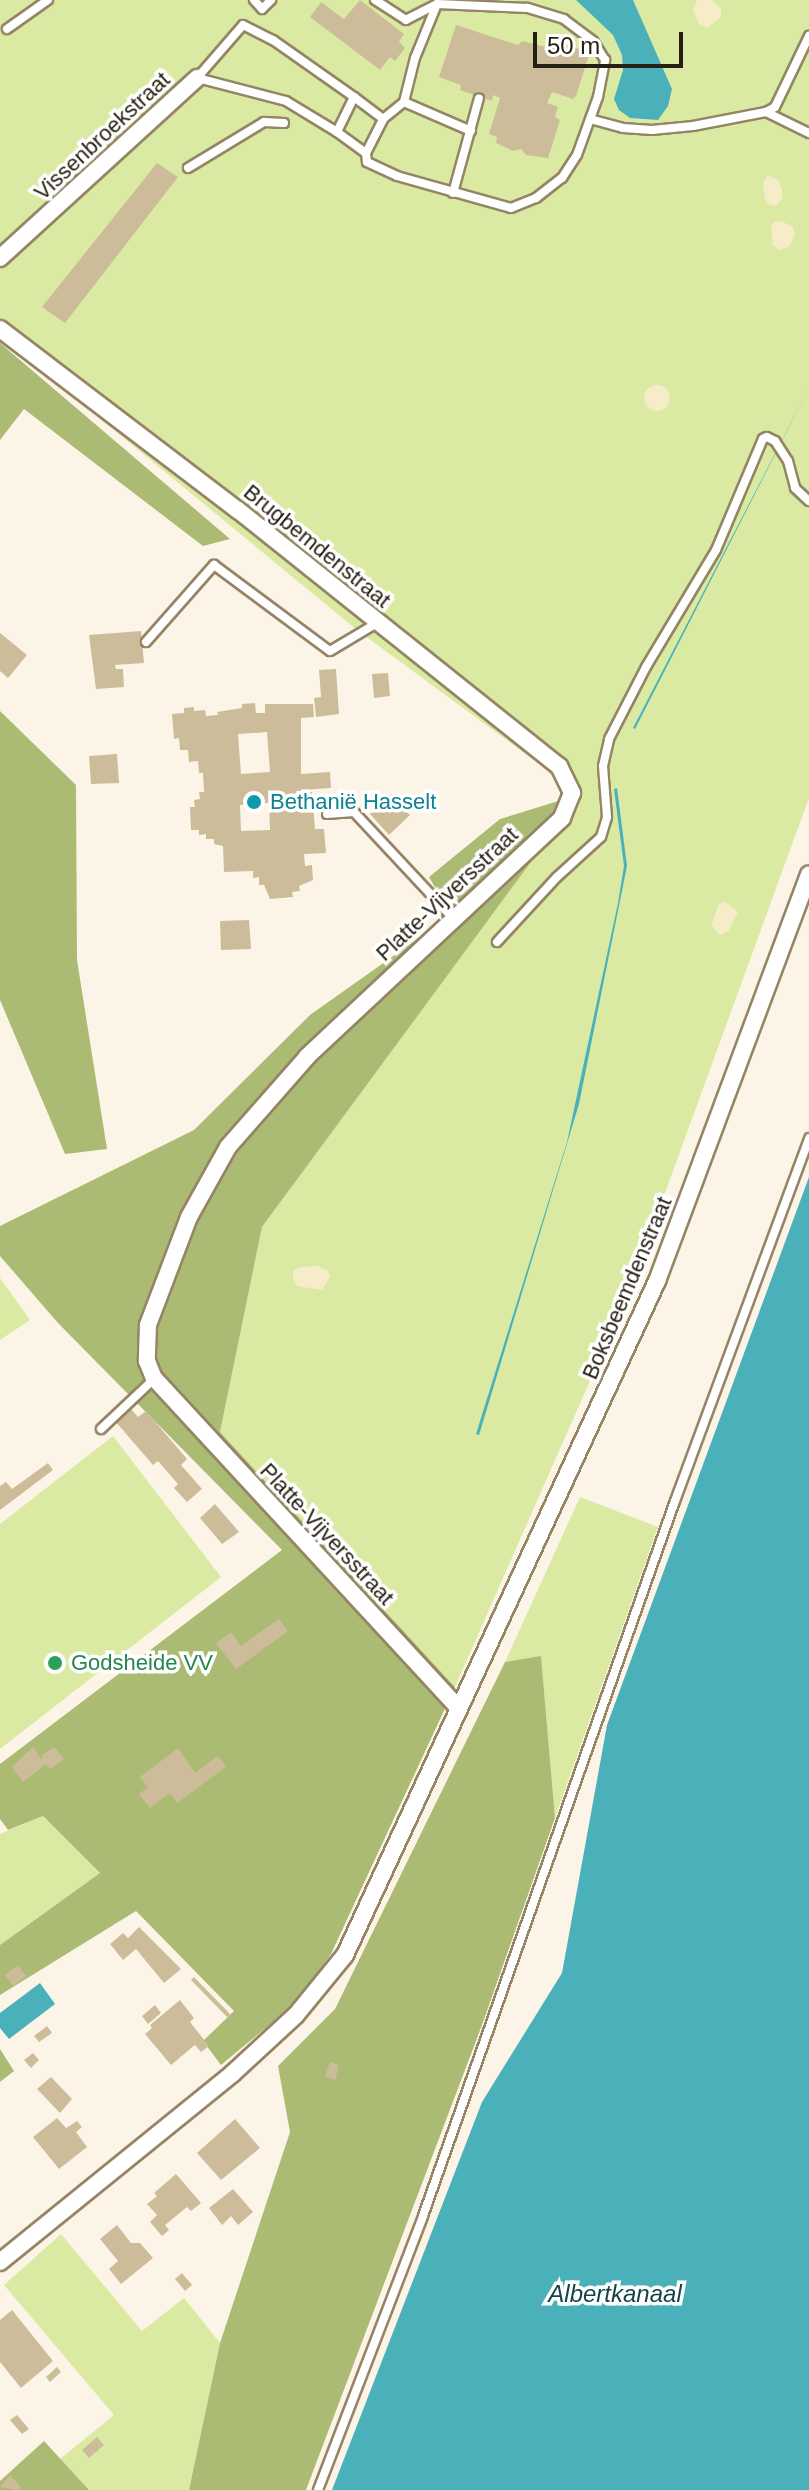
<!DOCTYPE html>
<meta charset="utf-8">
<style>
body{margin:0}
#map{position:relative;width:809px;height:2490px;overflow:hidden;background:#fcf5e7;font-family:Helvetica,sans-serif}
div>[style]{position:absolute}
[style*='--x']{left:calc(var(--x)*1px);top:calc(var(--y)*1px);width:calc(var(--w)*1px);rotate:calc(var(--a)*1deg)}
.green>*{inset:0;background:#daeaa3}
.forest>*{inset:0;background:#acbb74}
.sand>*{inset:0;background:#f6ecc7}
.round{border-radius:50%}
.water>*{inset:0;background:#4ab1bb}
.building>*{inset:0;background:#cdbc9a}
.roads{filter:drop-shadow(2px 0 #958565) drop-shadow(-2px 0 #958565) drop-shadow(0 2px #958565) drop-shadow(0 -2px #958565)}
.lane>*{height:8px;margin:-4px;padding:0 4px;transform-origin:4px;border-radius:4px;background:#fff}
.street>*{height:16px;margin:-8px;padding:0 8px;transform-origin:8px;border-radius:8px;background:#fff}
.dots>*{width:22px;height:22px;translate:-50% -50%;box-sizing:border-box;border:4px solid #fff;border-radius:50%}
span{translate:-50% -50%;white-space:nowrap;text-align:center;line-height:1.15;-webkit-text-stroke:7px #fff;paint-order:stroke}
.street-label{font-size:22px;color:#261f13}
.culture-label{font-size:22px;color:#0d838f}
.left{translate:0 -50%;text-align:left}
.leisure-label{font-size:22px;color:#27864d}
.water-label{font-size:24px;color:#154448;font-style:italic}
.scale{position:absolute;left:533px;top:32px;width:150px;height:36px;box-sizing:border-box;border:4px solid #261f13;border-top:0;padding-left:10px;font-size:24px;line-height:28px;white-space:nowrap;color:#261f13;-webkit-text-stroke:6px #fff;paint-order:stroke}
</style>
<div id="map">
<div class="green">
<div style="clip-path:polygon(0 0,809px 0,809px 798px,627px 1297px,455px 1687px,220px 1432px,262px 1227px,580px 794px,357px 630px,0 336px)"></div>
<div style="clip-path:polygon(0 1278px,30px 1320px,0 1340px)"></div>
<div style="clip-path:polygon(113px 1436px,221px 1577px,0 1749px,0 1524px)"></div>
<div style="clip-path:polygon(580px 1497px,658px 1527px,555px 1818px,541px 1657px,505px 1662px)"></div>
<div style="clip-path:polygon(43px 1816px,100px 1873px,0 1945px,0 1834px)"></div>
<div style="clip-path:polygon(61px 2234px,142px 2331px,184px 2298px,220px 2343px,189px 2490px,89px 2490px,60px 2459px,114px 2415px,4px 2285px)"></div>
</div>
<div class="forest">
<div style="clip-path:polygon(0 343px,230px 539px,203px 546px,24px 409px,0 440px)"></div>
<div style="clip-path:polygon(0 711px,76px 785px,77px 960px,107px 1149px,65px 1154px,0 1000px)"></div>
<div style="clip-path:polygon(581px 794px,262px 1227px,220px 1432px,455px 1687px,331px 1954px,297px 2002px,221px 2065px,203px 2041px,234px 2011px,136px 1911px,0 1995px,0 1945px,100px 1873px,43px 1816px,8px 1830px,0 1819px,0 1764px,282px 1550px,58px 1323px,0 1256px,0 1226px,194px 1130px,310px 1015px,451px 915px,429px 877px,500px 819px)"></div>
<div style="clip-path:polygon(541px 1656px,555px 1818px,482px 2025px,306px 2490px,189px 2490px,220px 2343px,290px 2132px,278px 2066px,335px 2009px,505px 1662px)"></div>
<div style="clip-path:polygon(0 2049px,14px 2071px,0 2082px)"></div>
<div style="clip-path:polygon(44px 2441px,89px 2490px,0 2490px,0 2481px)"></div>
</div>
<div class="sand">
<div style="clip-path:polygon(697px 0,712px 0,721px 9px,721px 17px,707px 28px,699px 24px,693px 10px)"></div>
<div style="clip-path:polygon(768px 175px,778px 180px,782px 189px,782px 198px,776px 206px,769px 205px,765px 199px,763px 183px)"></div>
<div style="clip-path:polygon(781px 221px,793px 227px,795px 235px,789px 247px,779px 250px,773px 245px,771px 227px,774px 222px)"></div>
<div class="round" style="left:644px;top:385px;width:26px;height:26px"></div>
<div style="clip-path:polygon(725px 902px,738px 912px,729px 930px,720px 935px,711px 925px,719px 904px)"></div>
<div style="clip-path:polygon(318px 1266px,327px 1270px,330px 1277px,322px 1290px,297px 1286px,293px 1280px,293px 1271px,300px 1267px)"></div>
</div>
<div class="water">
<div style="clip-path:polygon(576px 0,633px 0,672px 89px,668px 106px,658px 120px,630px 118px,619px 110px,614px 99px,623px 70px,622px 55px,613px 35px)"></div>
<div style="clip-path:polygon(809px 388px,635px 729px,633px 728px)"></div>
<div style="clip-path:polygon(617px 788px,627px 866px,579px 1104px,479px 1435px,476px 1434px,567px 1142px,618px 903px,624px 866px,614px 789px)"></div>
<div style="clip-path:polygon(809px 1177px,809px 2490px,332px 2490px,482px 2102px,562px 1973px,607px 1725px)"></div>
<div style="clip-path:polygon(40px 1983px,55px 2004px,9px 2039px,0 2028px,0 2013px)"></div>
</div>
<div class="building">
<div style="clip-path:polygon(360px 0,404px 34px,399px 42px,405px 48px,395px 61px,390px 57px,380px 70px,310px 17px,321px 2px,344px 19px)"></div>
<div style="clip-path:polygon(456px 25px,518px 45px,522px 41px,550px 48px,551px 41px,590px 52px,576px 96px,573px 99px,552px 92px,547px 103px,558px 107px,555px 117px,560px 120px,548px 158px,526px 155px,521px 149px,513px 151px,496px 143px,497px 137px,489px 134px,500px 98px,493px 95px,492px 101px,460px 90px,461px 85px,439px 77px)"></div>
<div style="clip-path:polygon(157px 163px,178px 177px,65px 323px,42px 307px)"></div>
<div style="clip-path:polygon(141px 631px,144px 663px,115px 665px,116px 669px,123px 669px,124px 687px,96px 689px,89px 635px)"></div>
<div style="clip-path:polygon(0 633px,27px 655px,8px 678px,0 671px)"></div>
<div style="clip-path:polygon(336px 669px,339px 714px,316px 717px,314px 698px,321px 697px,319px 670px)"></div>
<div style="clip-path:polygon(388px 673px,390px 696px,374px 698px,372px 674px)"></div>
<div style="clip-path:polygon(evenodd,255px 703px,256px 713px,265px 713px,265px 704px,313px 704px,314px 717px,301px 718px,301px 774px,330px 772px,331px 788px,302px 790px,302px 793px,312px 792px,315px 829px,324px 829px,326px 853px,304px 854px,305px 866px,312px 865px,313px 880px,299px 886px,300px 891px,292px 892px,293px 897px,270px 899px,264px 885px,259px 885px,259px 877px,253px 878px,253px 871px,224px 872px,223px 846px,214px 844px,214px 839px,206px 839px,206px 834px,199px 835px,199px 830px,191px 830px,190px 807px,195px 807px,194px 800px,200px 799px,199px 792px,204px 792px,203px 773px,199px 773px,198px 761px,189px 762px,188px 750px,180px 750px,179px 738px,174px 739px,172px 714px,184px 713px,184px 708px,194px 707px,194px 711px,205px 710px,206px 716px,218px 715px,217px 712px,242px 708px,242px 704px,255px 703px,267px 732px,270px 772px,241px 774px,238px 734px,267px 732px,255px 703px,269px 803px,270px 830px,241px 831px,240px 805px,269px 803px)"></div>
<div style="clip-path:polygon(117px 754px,119px 783px,91px 784px,89px 756px)"></div>
<div style="clip-path:polygon(391px 794px,410px 815px,389px 835px,370px 814px)"></div>
<div style="clip-path:polygon(249px 920px,251px 949px,221px 950px,220px 921px)"></div>
<div style="clip-path:polygon(130px 1408px,138px 1417px,146px 1411px,187px 1459px,181px 1465px,202px 1489px,187px 1502px,174px 1488px,178px 1484px,158px 1461px,153px 1465px,115px 1421px)"></div>
<div style="clip-path:polygon(48px 1463px,53px 1470px,0 1510px,0 1486px,6px 1482px,12px 1489px)"></div>
<div style="clip-path:polygon(215px 1504px,239px 1532px,222px 1544px,200px 1518px)"></div>
<div style="clip-path:polygon(279px 1619px,288px 1631px,236px 1669px,216px 1643px,231px 1632px,241px 1646px)"></div>
<div style="clip-path:polygon(33px 1747px,42px 1760px,42px 1755px,54px 1747px,64px 1759px,50px 1769px,46px 1764px,23px 1782px,12px 1767px)"></div>
<div style="clip-path:polygon(178px 1748px,195px 1773px,218px 1756px,226px 1767px,177px 1803px,170px 1793px,150px 1808px,139px 1794px,148px 1787px,140px 1777px)"></div>
<div style="clip-path:polygon(139px 1927px,181px 1969px,164px 1983px,136px 1949px,123px 1960px,110px 1944px,123px 1933px,128px 1938px)"></div>
<div style="clip-path:polygon(18px 1965px,26px 1976px,13px 1986px,5px 1975px)"></div>
<div style="clip-path:polygon(194px 1977px,231px 2015px,228px 2018px,191px 1980px)"></div>
<div style="clip-path:polygon(180px 2000px,194px 2018px,190px 2022px,209px 2046px,201px 2052px,195px 2045px,171px 2065px,145px 2034px,152px 2028px,150px 2025px)"></div>
<div style="clip-path:polygon(155px 2005px,161px 2013px,148px 2024px,142px 2016px)"></div>
<div style="clip-path:polygon(47px 2026px,52px 2033px,39px 2042px,34px 2036px)"></div>
<div style="clip-path:polygon(33px 2053px,39px 2060px,31px 2068px,24px 2060px)"></div>
<div style="clip-path:polygon(330px 2062px,339px 2065px,335px 2080px,325px 2076px)"></div>
<div style="clip-path:polygon(51px 2077px,72px 2099px,60px 2113px,37px 2089px)"></div>
<div style="clip-path:polygon(57px 2118px,66px 2128px,77px 2121px,82px 2127px,76px 2132px,87px 2147px,59px 2169px,33px 2137px)"></div>
<div style="clip-path:polygon(235px 2119px,260px 2148px,221px 2180px,197px 2153px)"></div>
<div style="clip-path:polygon(176px 2174px,201px 2203px,191px 2211px,187px 2207px,165px 2225px,169px 2230px,162px 2236px,150px 2222px,157px 2215px,147px 2204px,157px 2196px,154px 2193px)"></div>
<div style="clip-path:polygon(233px 2189px,253px 2212px,238px 2225px,231px 2216px,222px 2225px,209px 2208px)"></div>
<div style="clip-path:polygon(117px 2225px,131px 2243px,140px 2243px,153px 2258px,121px 2284px,109px 2269px,118px 2261px,100px 2239px)"></div>
<div style="clip-path:polygon(182px 2273px,192px 2285px,185px 2291px,175px 2279px)"></div>
<div style="clip-path:polygon(12px 2310px,53px 2361px,21px 2388px,0 2362px,0 2320px)"></div>
<div style="clip-path:polygon(57px 2367px,61px 2372px,50px 2382px,46px 2377px)"></div>
<div style="clip-path:polygon(17px 2415px,29px 2429px,22px 2434px,10px 2420px)"></div>
<div style="clip-path:polygon(97px 2437px,104px 2445px,89px 2458px,82px 2450px)"></div>
<div style="clip-path:polygon(10px 2475px,21px 2488px,18px 2490px,0 2487px)"></div>
</div>
<div class="roads">
<div class="lane">
<div style="--x:254;--y:0;--w:12;--a:48"></div>
<div style="--x:262;--y:9;--w:13;--a:-45"></div>
<div style="--x:243;--y:25;--w:34;--a:27"></div>
<div style="--x:273;--y:40;--w:99;--a:35.1"></div>
<div style="--x:354;--y:97;--w:39;--a:116"></div>
<div style="--x:337;--y:132;--w:60;--a:-148.7"></div>
<div style="--x:286;--y:101;--w:92;--a:-165.5"></div>
<div style="--x:197;--y:78;--w:70;--a:-49"></div>
<div style="--x:7;--y:29;--w:50;--a:-35.3"></div>
<div style="--x:354;--y:97;--w:36;--a:37"></div>
<div style="--x:383;--y:119;--w:27;--a:-39"></div>
<div style="--x:404;--y:102;--w:45;--a:-76"></div>
<div style="--x:415;--y:58;--w:58;--a:-67.8"></div>
<div style="--x:404;--y:102;--w:73;--a:23.4"></div>
<div style="--x:766;--y:112;--w:10;--a:-29"></div>
<div style="--x:775;--y:107;--w:79;--a:-64.4"></div>
<div style="--x:590;--y:119;--w:34;--a:15"></div>
<div style="--x:623;--y:128;--w:29;--a:4"></div>
<div style="--x:652;--y:130;--w:41;--a:-5.6"></div>
<div style="--x:693;--y:126;--w:74;--a:-10.9"></div>
<div style="--x:766;--y:112;--w:48;--a:26"></div>
<div style="--x:337;--y:132;--w:36;--a:36"></div>
<div style="--x:366;--y:153;--w:9;--a:84"></div>
<div style="--x:367;--y:162;--w:33;--a:25"></div>
<div style="--x:397;--y:176;--w:118;--a:15.7"></div>
<div style="--x:511;--y:208;--w:27;--a:-22"></div>
<div style="--x:536;--y:198;--w:33;--a:-38"></div>
<div style="--x:562;--y:178;--w:27;--a:-57"></div>
<div style="--x:577;--y:155;--w:62;--a:-70.1"></div>
<div style="--x:598;--y:97;--w:38;--a:-79"></div>
<div style="--x:605;--y:60;--w:22;--a:-122"></div>
<div style="--x:593;--y:41;--w:36;--a:-143"></div>
<div style="--x:564;--y:19;--w:39;--a:-163"></div>
<div style="--x:527;--y:8;--w:90;--a:-177.5"></div>
<div style="--x:437;--y:4;--w:35;--a:153"></div>
<div style="--x:406;--y:20;--w:37;--a:-147"></div>
<div style="--x:366;--y:153;--w:38;--a:-63"></div>
<div style="--x:188;--y:168;--w:89;--a:-31.2"></div>
<div style="--x:264;--y:122;--w:20;--a:3"></div>
<div style="--x:453;--y:193;--w:98;--a:-74.7"></div>
<div style="--x:146;--y:642;--w:103;--a:-48.6"></div>
<div style="--x:214;--y:565;--w:144;--a:36.6"></div>
<div style="--x:330;--y:651;--w:55;--a:-30.8"></div>
<div style="--x:327;--y:814;--w:27;--a:-4"></div>
<div style="--x:354;--y:812;--w:145;--a:47"></div>
<div style="--x:497;--y:942;--w:88;--a:-47.3"></div>
<div style="--x:557;--y:877;--w:59;--a:-42.3"></div>
<div style="--x:601;--y:837;--w:21;--a:-73"></div>
<div style="--x:607;--y:817;--w:51;--a:-94.5"></div>
<div style="--x:603;--y:766;--w:28;--a:-77"></div>
<div style="--x:609;--y:739;--w:81;--a:-62.8"></div>
<div style="--x:646;--y:667;--w:136;--a:-59.1"></div>
<div style="--x:716;--y:550;--w:121;--a:-67.1"></div>
<div style="--x:763;--y:439;--w:4;--a:-27"></div>
<div style="--x:767;--y:437;--w:9;--a:27"></div>
<div style="--x:775;--y:441;--w:24;--a:57"></div>
<div style="--x:788;--y:461;--w:28;--a:75"></div>
<div style="--x:795;--y:488;--w:19;--a:43"></div>
<div style="--x:101;--y:1429;--w:73;--a:-43.3"></div>
<div style="--x:318;--y:2490;--w:293;--a:-69"></div>
<div style="--x:423;--y:2216;--w:758;--a:-70.59"></div>
<div style="--x:675;--y:1501;--w:387;--a:-69.7"></div>
</div>
<div class="street">
<div style="--x:0;--y:258;--w:267;--a:-42.4"></div>
<div style="--x:0;--y:329;--w:299;--a:37.3"></div>
<div style="--x:238;--y:510;--w:411;--a:38.6"></div>
<div style="--x:559;--y:766;--w:30;--a:64"></div>
<div style="--x:572;--y:793;--w:27;--a:112"></div>
<div style="--x:562;--y:818;--w:349;--a:136.9"></div>
<div style="--x:307;--y:1057;--w:120;--a:131.3"></div>
<div style="--x:228;--y:1147;--w:80;--a:119.1"></div>
<div style="--x:189;--y:1217;--w:116;--a:110.8"></div>
<div style="--x:148;--y:1325;--w:36;--a:92"></div>
<div style="--x:147;--y:1361;--w:18;--a:68"></div>
<div style="--x:154;--y:1378;--w:449;--a:47.3"></div>
<div style="--x:0;--y:2262;--w:299;--a:-39"></div>
<div style="--x:232;--y:2074;--w:87;--a:-42.7"></div>
<div style="--x:296;--y:2015;--w:77;--a:-50.8"></div>
<div style="--x:345;--y:1955;--w:743;--a:-65.16"></div>
<div style="--x:657;--y:1281;--w:434;--a:-69.5"></div>
</div>
</div>
<div class="dots">
<div style="left:254px;top:802px;background:#0f9aa8"></div>
<div style="left:55px;top:1663px;background:#2e9e5b"></div>
</div>
<div class="street-label">
<span style="left:102px;top:136px;rotate:-43deg">Vissenbroekstraat</span>
<span style="left:317px;top:546px;rotate:39deg">Brugbemdenstraat</span>
<span style="left:447px;top:894px;rotate:-43deg">Platte-Vijversstraat</span>
<span style="left:627px;top:1288px;rotate:-67deg">Boksbeemdenstraat</span>
<span style="left:327px;top:1534px;rotate:47deg">Platte-Vijversstraat</span>
</div>
<div class="culture-label">
<span class="left" style="left:270px;top:802px">Bethanië Hasselt</span>
</div>
<div class="leisure-label">
<span class="left" style="left:71px;top:1663px">Godsheide VV</span>
</div>
<div class="water-label">
<span style="left:615px;top:2294px">Albertkanaal</span>
</div>
<div class="scale">50 m</div>
</div>
